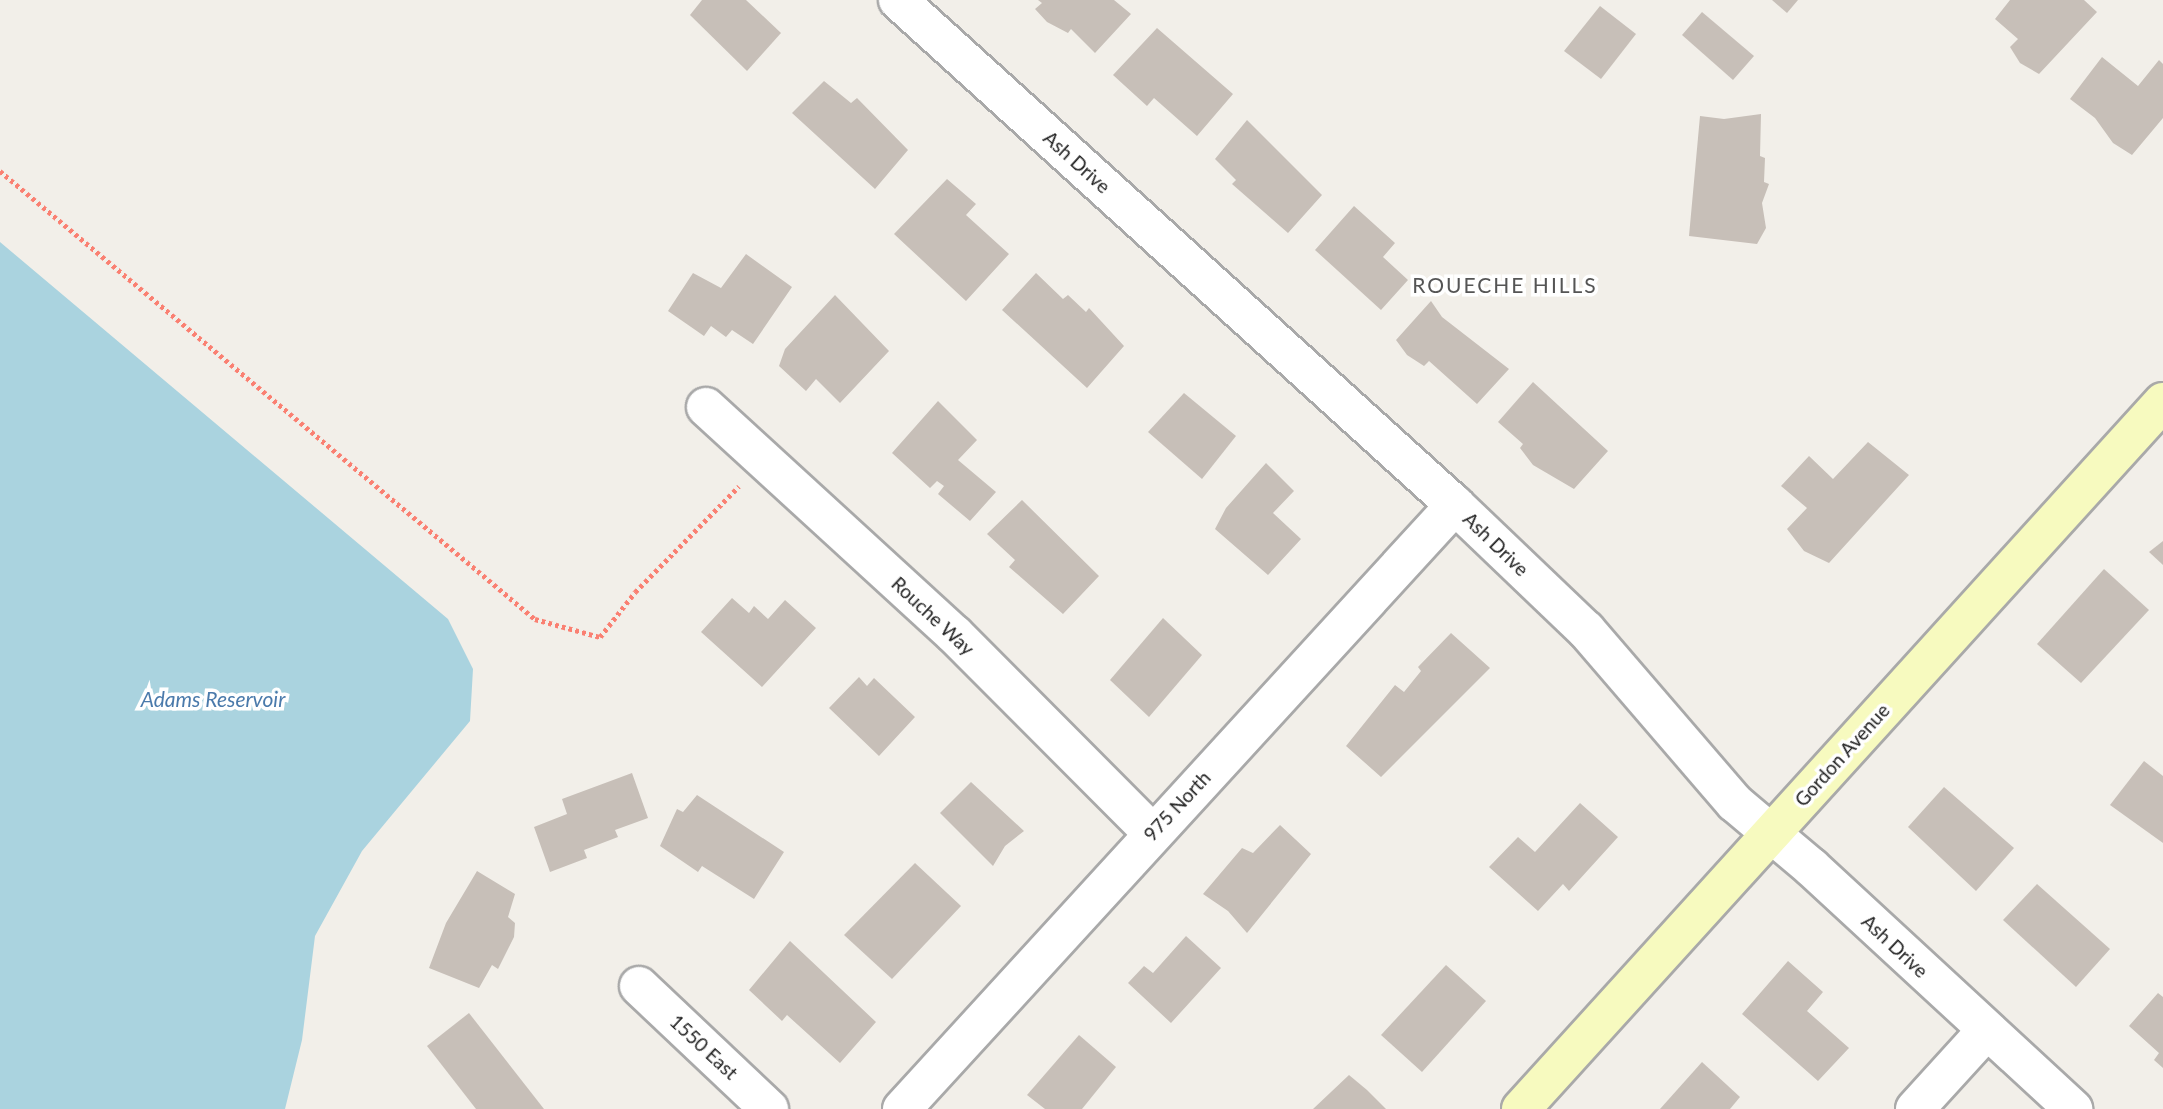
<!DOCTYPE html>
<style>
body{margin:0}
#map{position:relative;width:2163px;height:1109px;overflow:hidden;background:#f2efe9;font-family:Lato,sans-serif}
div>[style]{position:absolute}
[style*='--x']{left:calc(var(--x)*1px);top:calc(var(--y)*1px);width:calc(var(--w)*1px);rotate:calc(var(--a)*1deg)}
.water>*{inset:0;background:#aad3df}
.building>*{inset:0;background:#c7bfb8}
.path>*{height:4.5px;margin-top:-2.25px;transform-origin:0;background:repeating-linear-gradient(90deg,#fa8072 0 3.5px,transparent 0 7px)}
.roads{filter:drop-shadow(2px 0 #a9a9a9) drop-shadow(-2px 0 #a9a9a9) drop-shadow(0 2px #a9a9a9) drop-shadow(0 -2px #a9a9a9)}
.street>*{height:38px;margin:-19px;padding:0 19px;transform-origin:19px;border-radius:19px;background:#fff}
.secondary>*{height:38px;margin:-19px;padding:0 19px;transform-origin:19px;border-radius:19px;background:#f7fabf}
span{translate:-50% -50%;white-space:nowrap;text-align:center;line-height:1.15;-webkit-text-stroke:7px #fff;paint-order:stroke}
.street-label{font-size:19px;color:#222}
.neighbourhood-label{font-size:21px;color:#555;letter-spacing:2px}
.water-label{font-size:21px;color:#4a7aab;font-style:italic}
</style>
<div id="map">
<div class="water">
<div style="clip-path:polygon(0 242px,448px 619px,473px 669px,470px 721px,362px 851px,315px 936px,302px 1040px,285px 1109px,0 1109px)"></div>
</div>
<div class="building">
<div style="clip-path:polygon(702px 0,746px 0,781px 33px,747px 71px,690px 15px)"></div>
<div style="clip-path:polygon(1038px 0,1114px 0,1131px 14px,1095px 53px,1071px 29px,1068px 33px,1047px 22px,1035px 9px,1042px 3px)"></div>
<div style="clip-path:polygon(1772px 0,1798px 0,1787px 13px)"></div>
<div style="clip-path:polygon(2010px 0,2084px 0,2097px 12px,2039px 74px,2020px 63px,2010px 47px,2018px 39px,1995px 19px)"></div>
<div style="clip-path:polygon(1600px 6px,1636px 34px,1601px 79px,1564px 51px)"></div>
<div style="clip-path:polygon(1702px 12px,1754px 56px,1733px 80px,1682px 35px)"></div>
<div style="clip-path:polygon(1157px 28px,1233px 94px,1197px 136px,1154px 98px,1147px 106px,1113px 75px)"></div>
<div style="clip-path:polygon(2102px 57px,2138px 86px,2159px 60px,2163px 64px,2163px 118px,2132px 155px,2113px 143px,2095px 118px,2070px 99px)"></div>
<div style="clip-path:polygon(824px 81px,851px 103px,857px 98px,908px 150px,875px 189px,792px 113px)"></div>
<div style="clip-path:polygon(1761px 114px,1760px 156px,1765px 158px,1764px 182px,1769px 184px,1762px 203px,1766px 228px,1757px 244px,1689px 236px,1700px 116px,1724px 119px)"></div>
<div style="clip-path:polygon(1247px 120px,1322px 195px,1288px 233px,1232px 184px,1236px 180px,1215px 159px)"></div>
<div style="clip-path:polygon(947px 179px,976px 204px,966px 215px,1009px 254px,966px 301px,894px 234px)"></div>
<div style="clip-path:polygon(1354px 206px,1395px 243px,1383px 257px,1408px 280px,1381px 310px,1315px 250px)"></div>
<div style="clip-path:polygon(746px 254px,792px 287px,753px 344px,732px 330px,726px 337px,711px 326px,704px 336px,668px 311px,693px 273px,721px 288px)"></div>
<div style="clip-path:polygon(1036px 273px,1063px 299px,1068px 295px,1086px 312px,1089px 308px,1124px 346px,1087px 388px,1002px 310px)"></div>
<div style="clip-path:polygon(835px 295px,889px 351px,840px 403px,816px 379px,806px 391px,779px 366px,785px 349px)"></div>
<div style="clip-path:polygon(1431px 301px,1442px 317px,1509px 369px,1477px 404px,1429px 361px,1424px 366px,1407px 355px,1396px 340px)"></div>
<div style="clip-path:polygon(1533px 382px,1608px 451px,1574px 489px,1533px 465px,1520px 448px,1523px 444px,1498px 422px)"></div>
<div style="clip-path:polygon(1184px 393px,1236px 436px,1202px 479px,1148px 432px)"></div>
<div style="clip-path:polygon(938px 401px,977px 440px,958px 460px,996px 492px,970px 521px,938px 494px,944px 486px,937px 481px,930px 488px,892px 453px)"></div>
<div style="clip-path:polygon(1868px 442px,1909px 475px,1829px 563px,1804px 551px,1787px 529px,1807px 508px,1781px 486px,1809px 456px,1833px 479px)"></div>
<div style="clip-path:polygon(1266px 463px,1294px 491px,1273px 513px,1301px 539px,1268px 575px,1215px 529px,1226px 508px)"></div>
<div style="clip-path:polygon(1022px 500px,1099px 576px,1063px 614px,1009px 567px,1015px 560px,987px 534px)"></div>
<div style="clip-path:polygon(2163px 541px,2163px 565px,2149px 552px)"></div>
<div style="clip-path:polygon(2104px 569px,2149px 610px,2081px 683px,2037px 644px)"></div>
<div style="clip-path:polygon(732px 598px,749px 613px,754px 606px,768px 619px,785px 600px,816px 628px,762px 687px,701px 632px)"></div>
<div style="clip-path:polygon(1163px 618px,1202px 655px,1149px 717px,1110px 680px)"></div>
<div style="clip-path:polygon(1451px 633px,1490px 668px,1381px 777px,1346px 746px,1395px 685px,1404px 692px,1421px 671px,1418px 667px)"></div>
<div style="clip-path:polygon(859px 677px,867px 686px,874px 678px,915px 717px,879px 756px,829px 708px)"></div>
<div style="clip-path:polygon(2144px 761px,2163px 776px,2163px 843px,2110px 805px)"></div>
<div style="clip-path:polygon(632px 773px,648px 818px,615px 830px,618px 837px,584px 850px,587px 858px,550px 872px,534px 827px,567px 814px,562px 799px)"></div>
<div style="clip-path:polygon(971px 782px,1024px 831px,1005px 846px,993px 866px,940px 813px)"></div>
<div style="clip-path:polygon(1944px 787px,2014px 848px,1976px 891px,1908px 827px)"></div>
<div style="clip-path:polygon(697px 795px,784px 852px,754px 899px,702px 866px,698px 872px,660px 846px,677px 809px,683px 812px)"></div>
<div style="clip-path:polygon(1580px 803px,1618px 837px,1569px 891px,1563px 884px,1538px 911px,1489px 867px,1518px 837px,1535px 852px)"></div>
<div style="clip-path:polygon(1280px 825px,1311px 854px,1247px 933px,1228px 911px,1203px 894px,1242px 848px,1253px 853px)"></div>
<div style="clip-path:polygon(915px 863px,961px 906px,892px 979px,844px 935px)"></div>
<div style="clip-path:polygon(477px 871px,515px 894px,508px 917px,515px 923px,514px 937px,498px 969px,492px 965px,479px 988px,429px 968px,446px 923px)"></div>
<div style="clip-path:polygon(2037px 884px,2110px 949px,2076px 987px,2003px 920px)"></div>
<div style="clip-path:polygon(1186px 936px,1221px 968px,1171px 1023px,1128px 983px,1144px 966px,1153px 973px)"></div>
<div style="clip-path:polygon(790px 941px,876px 1022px,840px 1063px,787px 1015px,782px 1021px,749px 990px)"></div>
<div style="clip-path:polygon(1788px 961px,1823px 992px,1807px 1011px,1849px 1048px,1818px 1081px,1742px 1014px)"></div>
<div style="clip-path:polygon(1446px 965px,1486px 1001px,1422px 1072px,1381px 1035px)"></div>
<div style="clip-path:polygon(2158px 993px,2163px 997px,2163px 1068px,2154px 1060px,2159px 1053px,2129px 1026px)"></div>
<div style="clip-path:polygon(469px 1013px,544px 1109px,476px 1109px,427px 1046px)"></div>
<div style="clip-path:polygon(1079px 1035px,1116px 1067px,1082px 1109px,1045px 1109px,1027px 1095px)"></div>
<div style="clip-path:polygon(1702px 1062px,1740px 1097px,1730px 1109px,1660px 1109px)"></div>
<div style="clip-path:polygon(1349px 1075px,1367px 1090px,1386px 1109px,1313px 1109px)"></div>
</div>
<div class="path">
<div style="--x:0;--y:171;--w:698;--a:39.94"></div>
<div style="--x:535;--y:619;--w:67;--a:15.5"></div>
<div style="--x:600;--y:637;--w:57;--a:-52.1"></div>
<div style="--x:635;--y:592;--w:148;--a:-45.5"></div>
</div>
<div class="roads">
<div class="street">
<div style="--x:898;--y:0;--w:752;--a:42.2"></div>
<div style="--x:1455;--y:505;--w:181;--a:43.7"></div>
<div style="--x:1586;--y:630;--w:228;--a:49.3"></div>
<div style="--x:1735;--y:803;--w:99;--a:40.1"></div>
<div style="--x:1811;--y:867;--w:357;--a:42.7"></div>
<div style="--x:706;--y:407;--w:336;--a:42.5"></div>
<div style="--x:954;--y:634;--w:281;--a:45.1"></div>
<div style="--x:639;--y:986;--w:179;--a:43.4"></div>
<div style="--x:902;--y:1109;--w:819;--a:-47.52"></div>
<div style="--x:1915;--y:1109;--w:105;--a:-47.7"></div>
</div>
<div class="secondary">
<div style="--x:1521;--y:1109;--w:955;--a:-47.76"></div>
</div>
</div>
<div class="street-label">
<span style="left:1077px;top:162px;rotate:42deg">Ash Drive</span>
<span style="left:1496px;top:544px;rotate:44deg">Ash Drive</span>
<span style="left:933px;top:616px;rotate:43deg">Rouche Way</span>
<span style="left:1842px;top:755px;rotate:-48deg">Gordon Avenue</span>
<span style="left:1177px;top:806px;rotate:-47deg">975 North</span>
<span style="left:1895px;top:946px;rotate:43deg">Ash Drive</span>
<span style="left:704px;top:1047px;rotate:43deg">1550 East</span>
</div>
<div class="neighbourhood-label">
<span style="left:1505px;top:285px">ROUECHE HILLS</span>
</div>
<div class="water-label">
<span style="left:213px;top:699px">Adams Reservoir</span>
</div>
</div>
